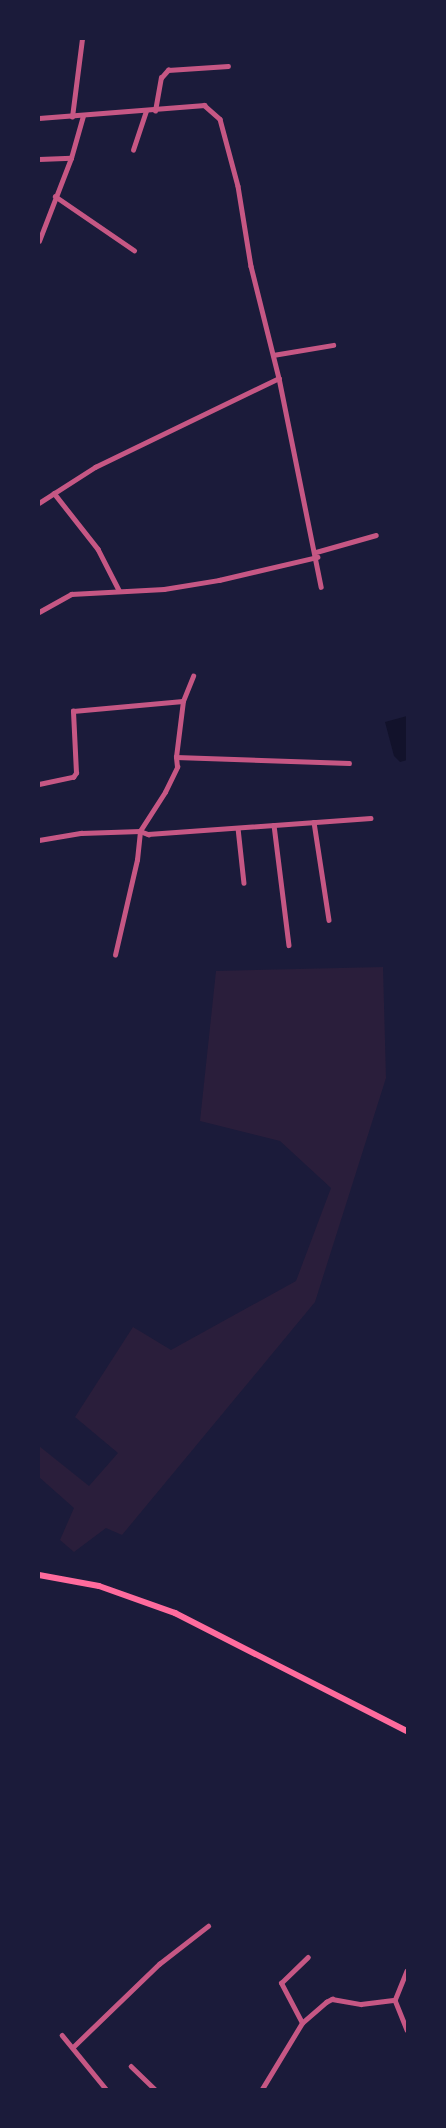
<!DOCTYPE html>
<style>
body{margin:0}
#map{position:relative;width:446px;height:2128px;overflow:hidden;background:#1b1b3a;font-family:Montserrat,sans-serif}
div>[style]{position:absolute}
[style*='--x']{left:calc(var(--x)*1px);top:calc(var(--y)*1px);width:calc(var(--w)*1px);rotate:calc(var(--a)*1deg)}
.green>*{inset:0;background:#2a1e3b}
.water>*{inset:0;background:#12122b}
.minor>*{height:4.5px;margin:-2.25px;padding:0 2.25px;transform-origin:2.25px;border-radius:2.25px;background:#c65784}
.primary>*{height:6px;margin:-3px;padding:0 3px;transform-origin:3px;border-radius:3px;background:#ff6b9d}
span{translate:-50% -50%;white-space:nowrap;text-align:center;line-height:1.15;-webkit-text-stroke:4px #1b1b3a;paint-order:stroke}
.frame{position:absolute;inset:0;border:40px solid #1b1b3a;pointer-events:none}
</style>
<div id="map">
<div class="green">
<div style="clip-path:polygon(383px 967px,386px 1078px,315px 1302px,122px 1535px,106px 1528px,74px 1552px,60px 1540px,74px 1508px,39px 1477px,39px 1446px,89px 1486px,118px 1453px,75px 1417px,133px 1327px,171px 1350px,296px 1281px,331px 1188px,280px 1141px,200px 1121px,216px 971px)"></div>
</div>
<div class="water">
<div style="clip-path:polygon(407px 716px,407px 760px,400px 762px,394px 756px,385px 722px)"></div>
</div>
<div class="minor">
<div style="--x:155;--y:111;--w:34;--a:-80"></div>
<div style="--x:161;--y:78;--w:11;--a:-49"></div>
<div style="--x:168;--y:70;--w:60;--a:-3.8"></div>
<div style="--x:72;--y:117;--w:79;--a:-82.7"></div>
<div style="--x:39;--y:118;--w:166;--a:-4.5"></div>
<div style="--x:204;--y:105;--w:21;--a:41"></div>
<div style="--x:220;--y:119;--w:69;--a:75"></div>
<div style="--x:238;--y:186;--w:81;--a:80.8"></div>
<div style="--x:251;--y:266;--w:115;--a:76"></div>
<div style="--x:279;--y:378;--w:213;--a:78.6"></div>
<div style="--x:133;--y:150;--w:41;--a:-71.6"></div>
<div style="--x:39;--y:159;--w:32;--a:-2"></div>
<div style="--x:55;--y:196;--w:96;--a:34.4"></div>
<div style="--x:39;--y:241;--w:89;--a:-68.9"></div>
<div style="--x:71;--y:158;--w:44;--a:-74.1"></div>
<div style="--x:273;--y:355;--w:61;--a:-9.5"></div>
<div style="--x:54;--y:493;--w:71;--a:51.8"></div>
<div style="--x:98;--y:549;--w:46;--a:62.9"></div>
<div style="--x:39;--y:503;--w:67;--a:-32.7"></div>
<div style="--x:95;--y:467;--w:204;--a:-25.8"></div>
<div style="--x:316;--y:552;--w:62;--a:-15.8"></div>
<div style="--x:39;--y:612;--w:37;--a:-29"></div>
<div style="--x:71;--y:594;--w:93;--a:-3.1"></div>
<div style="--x:164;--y:589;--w:56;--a:-9.3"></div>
<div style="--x:219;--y:580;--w:101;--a:-13.2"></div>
<div style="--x:176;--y:757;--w:56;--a:-82.9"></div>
<div style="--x:183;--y:701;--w:27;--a:-68"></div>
<div style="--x:39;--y:784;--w:35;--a:-12"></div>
<div style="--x:73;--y:777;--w:5;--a:-53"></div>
<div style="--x:76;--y:773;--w:62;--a:-92.8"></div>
<div style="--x:73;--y:711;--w:110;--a:-5.2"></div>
<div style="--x:314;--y:822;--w:99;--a:81.3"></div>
<div style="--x:274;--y:825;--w:121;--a:82.9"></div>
<div style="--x:238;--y:828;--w:55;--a:83.8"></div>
<div style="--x:39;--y:840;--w:43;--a:-9.5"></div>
<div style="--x:81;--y:833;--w:59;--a:-1.9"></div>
<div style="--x:140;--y:831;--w:46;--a:-57.3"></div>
<div style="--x:165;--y:792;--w:28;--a:-64"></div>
<div style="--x:177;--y:767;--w:10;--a:-96"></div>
<div style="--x:176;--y:757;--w:173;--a:2"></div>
<div style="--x:115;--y:955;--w:98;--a:-77"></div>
<div style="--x:137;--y:860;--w:29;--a:-84"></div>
<div style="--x:140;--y:831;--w:9;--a:21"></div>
<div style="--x:148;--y:834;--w:223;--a:-4.1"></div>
<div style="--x:407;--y:1971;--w:31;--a:112"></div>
<div style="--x:395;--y:2000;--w:32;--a:68"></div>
<div style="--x:302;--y:2023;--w:45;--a:-117.7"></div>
<div style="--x:281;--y:1983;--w:37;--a:-44"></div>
<div style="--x:62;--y:2035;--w:70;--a:50.8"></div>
<div style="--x:73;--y:2047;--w:120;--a:-44"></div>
<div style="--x:159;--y:1964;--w:62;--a:-37.8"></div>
<div style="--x:131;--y:2066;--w:33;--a:44"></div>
<div style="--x:262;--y:2089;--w:77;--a:-58.8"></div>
<div style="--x:302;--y:2023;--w:32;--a:-41"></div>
<div style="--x:326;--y:2002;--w:7;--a:-27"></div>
<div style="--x:332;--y:1999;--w:29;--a:10"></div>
<div style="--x:361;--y:2004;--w:34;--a:-7"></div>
</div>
<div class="primary">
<div style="--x:39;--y:1575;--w:61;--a:10.4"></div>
<div style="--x:99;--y:1586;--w:81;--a:19.6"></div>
<div style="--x:175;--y:1613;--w:260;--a:27"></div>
</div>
<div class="frame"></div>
</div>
